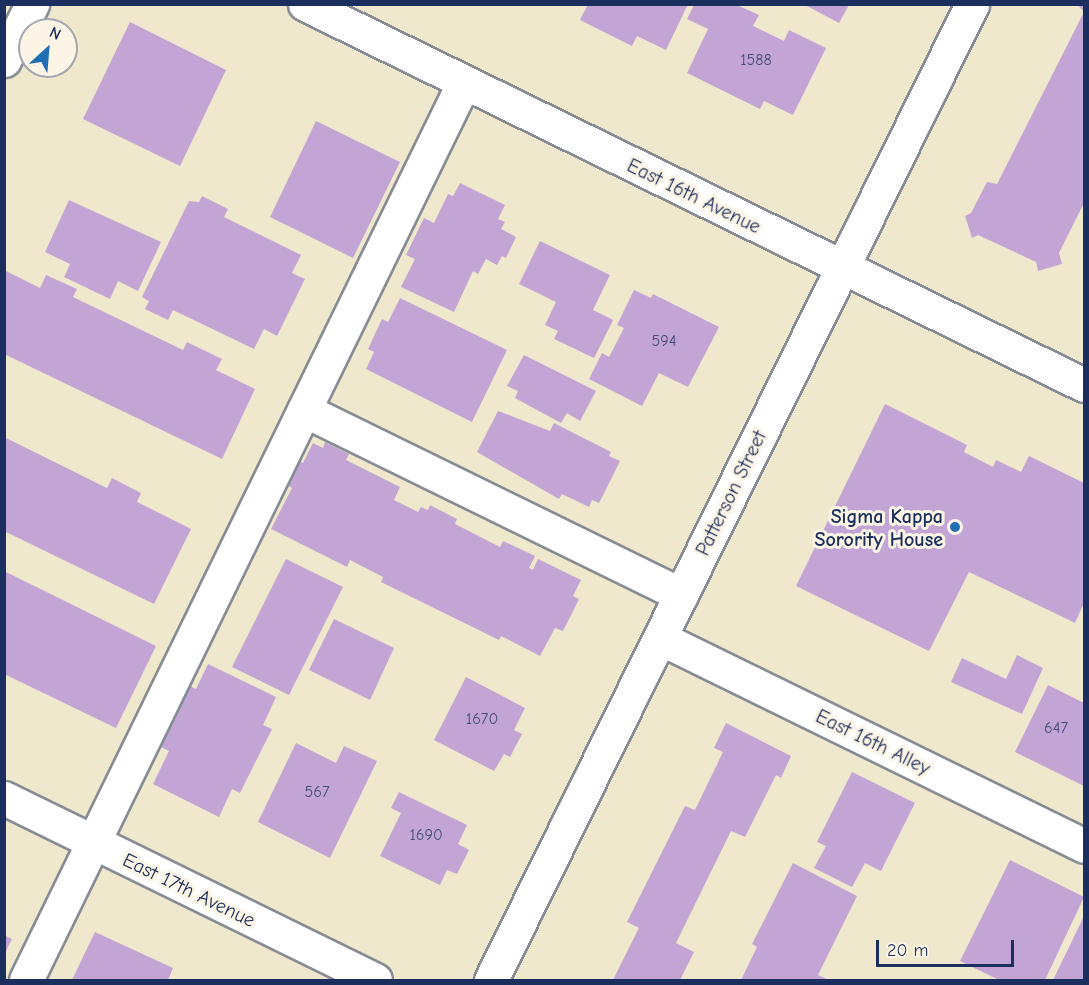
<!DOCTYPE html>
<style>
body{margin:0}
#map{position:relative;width:1089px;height:985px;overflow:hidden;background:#f0e8cc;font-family:"Comic Neue",sans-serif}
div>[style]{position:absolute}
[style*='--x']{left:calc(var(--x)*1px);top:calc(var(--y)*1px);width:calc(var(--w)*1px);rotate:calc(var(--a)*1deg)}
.building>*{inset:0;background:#c2a5d5}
.roads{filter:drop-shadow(2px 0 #868c95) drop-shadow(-2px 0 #868c95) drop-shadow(0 2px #868c95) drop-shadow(0 -2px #868c95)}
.minor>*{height:33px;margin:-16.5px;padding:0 16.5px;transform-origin:16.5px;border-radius:16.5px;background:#fff}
.major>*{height:33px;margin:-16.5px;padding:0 16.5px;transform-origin:16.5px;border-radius:16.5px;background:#fff}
.dots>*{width:16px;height:16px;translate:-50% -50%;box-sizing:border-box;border:3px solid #fcf5e5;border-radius:50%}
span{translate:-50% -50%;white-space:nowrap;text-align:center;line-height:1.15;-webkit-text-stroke:6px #fcf5e5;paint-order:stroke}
.number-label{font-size:16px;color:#454c7c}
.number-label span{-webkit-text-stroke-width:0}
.street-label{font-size:20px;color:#1b2f5e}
.poi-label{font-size:20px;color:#1b2f5e;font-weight:700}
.right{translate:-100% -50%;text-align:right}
.frame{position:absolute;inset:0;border:6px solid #1b2f5e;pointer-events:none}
.north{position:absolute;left:18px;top:18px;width:60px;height:60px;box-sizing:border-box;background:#fcf5e5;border:2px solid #a2a6af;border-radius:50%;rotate:26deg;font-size:16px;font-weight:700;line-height:24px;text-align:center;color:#1b2f5e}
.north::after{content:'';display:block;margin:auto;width:21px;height:27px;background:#1f6fb2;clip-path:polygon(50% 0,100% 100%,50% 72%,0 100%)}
.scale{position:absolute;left:876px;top:940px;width:138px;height:27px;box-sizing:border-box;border:3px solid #1b2f5e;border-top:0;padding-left:8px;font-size:18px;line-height:21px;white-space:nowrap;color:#1b2f5e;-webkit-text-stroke:4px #fcf5e5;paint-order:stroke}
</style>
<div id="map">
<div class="building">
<div style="clip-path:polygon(588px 4px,688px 4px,666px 50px,637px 36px,632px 46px,580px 20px)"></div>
<div style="clip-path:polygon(1077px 4px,1084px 4px,1084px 203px,1059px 253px,1062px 264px,1038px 271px,1036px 262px,978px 235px,972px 238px,965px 216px,971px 213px,987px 182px,997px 184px,1084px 12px)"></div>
<div style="clip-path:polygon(694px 5px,737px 5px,759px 15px,753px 26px,784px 41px,789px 30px,826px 48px,793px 115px,764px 101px,760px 109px,687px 73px,708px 29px,687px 19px)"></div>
<div style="clip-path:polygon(805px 5px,849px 5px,839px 23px)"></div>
<div style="clip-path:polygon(130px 22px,226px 70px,180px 166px,83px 119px)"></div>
<div style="clip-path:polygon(316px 121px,400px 162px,353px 258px,270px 217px)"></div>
<div style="clip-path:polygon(460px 183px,505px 205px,498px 219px,505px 222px,501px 229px,516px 237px,506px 258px,502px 256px,497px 265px,486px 259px,478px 274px,473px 271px,454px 312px,401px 287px,415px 259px,406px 255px,424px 218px,434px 223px,448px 194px,453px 196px)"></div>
<div style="clip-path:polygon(202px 196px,228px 209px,224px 217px,301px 255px,292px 273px,305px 279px,277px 336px,264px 329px,254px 349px,173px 310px,168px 320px,145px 309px,149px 301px,142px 297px,189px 201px,199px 202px)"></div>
<div style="clip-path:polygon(69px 200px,161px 242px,138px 291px,118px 281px,110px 299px,64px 277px,70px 264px,45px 252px)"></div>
<div style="clip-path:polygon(540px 241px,610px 275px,593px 310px,613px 320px,594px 358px,554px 339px,558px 331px,545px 325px,556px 302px,519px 284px)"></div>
<div style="clip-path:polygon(4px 270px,40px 288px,46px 275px,77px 289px,73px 297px,183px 350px,187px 342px,222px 359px,216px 370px,255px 389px,222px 459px,4px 354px)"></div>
<div style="clip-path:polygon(634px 290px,651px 298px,653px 294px,719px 327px,688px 387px,659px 373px,642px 406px,589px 379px,602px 353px,609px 357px,624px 328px,617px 325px)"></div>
<div style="clip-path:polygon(400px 298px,507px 350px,472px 422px,366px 369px,374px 352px,368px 349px,382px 319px,388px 322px)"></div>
<div style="clip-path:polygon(524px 355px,596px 391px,580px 421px,567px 413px,561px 423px,515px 398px,518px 391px,507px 386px)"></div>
<div style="clip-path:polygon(885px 404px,967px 445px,964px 452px,993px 467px,996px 460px,1021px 472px,1029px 456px,1084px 483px,1084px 603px,1075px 623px,969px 572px,929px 651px,796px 586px)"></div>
<div style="clip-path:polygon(498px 411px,550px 431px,554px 423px,611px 452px,609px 456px,620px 461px,599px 503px,592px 500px,589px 507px,562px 494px,559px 499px,477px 452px)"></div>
<div style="clip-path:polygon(4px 437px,107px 488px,112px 478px,141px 493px,137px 502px,191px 529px,154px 604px,4px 531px)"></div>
<div style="clip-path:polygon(325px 442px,349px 454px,346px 460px,400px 487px,394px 500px,418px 512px,421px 507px,428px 510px,430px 505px,457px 519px,455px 524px,500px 547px,503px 541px,535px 556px,529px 568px,533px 570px,538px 559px,581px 580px,573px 596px,579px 599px,563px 631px,555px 628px,540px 656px,501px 636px,499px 640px,381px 582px,383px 577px,350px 560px,347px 567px,271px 529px,292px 488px,285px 484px,297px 460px,303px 463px,313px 443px,323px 448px)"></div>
<div style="clip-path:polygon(286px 559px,343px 587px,289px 695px,232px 667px)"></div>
<div style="clip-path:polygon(4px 571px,156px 646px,116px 728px,4px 674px)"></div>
<div style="clip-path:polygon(334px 619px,394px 648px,370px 700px,309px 670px)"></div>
<div style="clip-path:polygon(1017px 655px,1043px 668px,1022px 714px,951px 682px,962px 658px,1006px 679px)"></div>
<div style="clip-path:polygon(208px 664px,276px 697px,263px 725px,272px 729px,240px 793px,232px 789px,219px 817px,153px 784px,169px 751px,161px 747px,190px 686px,196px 689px)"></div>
<div style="clip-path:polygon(466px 677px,525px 708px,514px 730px,522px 734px,510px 757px,504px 754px,494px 771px,434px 740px)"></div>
<div style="clip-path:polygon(1048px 685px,1084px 703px,1084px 786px,1015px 752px)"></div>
<div style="clip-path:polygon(726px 723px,791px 756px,781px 778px,776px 775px,745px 837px,731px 831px,676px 943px,694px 952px,680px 980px,613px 980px,639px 928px,627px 922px,685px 806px,695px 810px,723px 752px,714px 748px)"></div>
<div style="clip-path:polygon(296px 743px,336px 763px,344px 746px,377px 761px,330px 858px,258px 822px)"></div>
<div style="clip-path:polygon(852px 772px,915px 803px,881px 871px,865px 863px,852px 887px,814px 868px,826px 846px,817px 842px)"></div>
<div style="clip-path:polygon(399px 792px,467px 825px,458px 844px,469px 850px,457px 874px,447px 870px,440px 885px,380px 856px,401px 813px,391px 808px)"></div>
<div style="clip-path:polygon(1010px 860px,1084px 897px,1045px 980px,999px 980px,960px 961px)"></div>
<div style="clip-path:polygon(793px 863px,857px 896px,818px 975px,829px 980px,741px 980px,757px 947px,752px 944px)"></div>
<div style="clip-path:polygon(1084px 916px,1084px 980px,1053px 980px)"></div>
<div style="clip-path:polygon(95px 932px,173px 968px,168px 980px,72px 980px)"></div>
<div style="clip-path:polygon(4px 935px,12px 939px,4px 955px)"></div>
</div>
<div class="roads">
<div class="minor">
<div style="--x:305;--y:4;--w:867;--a:26.06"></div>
<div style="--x:4;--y:60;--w:63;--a:-63.4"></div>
<div style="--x:304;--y:410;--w:420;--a:26.1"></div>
<div style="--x:660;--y:638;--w:472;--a:26.1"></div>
<div style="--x:4;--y:798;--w:413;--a:26.1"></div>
<div style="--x:26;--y:980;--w:999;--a:-64"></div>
</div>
<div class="major">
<div style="--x:491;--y:980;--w:1088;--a:-63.76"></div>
</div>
</div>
<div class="dots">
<div style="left:955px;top:527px;background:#1f6fb2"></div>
</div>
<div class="number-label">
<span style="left:756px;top:60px">1588</span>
<span style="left:664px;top:341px">594</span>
<span style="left:482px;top:719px">1670</span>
<span style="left:1056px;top:728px">647</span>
<span style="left:317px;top:792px">567</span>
<span style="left:426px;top:835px">1690</span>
</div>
<div class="street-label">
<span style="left:694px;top:196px;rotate:26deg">East 16th Avenue</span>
<span style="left:731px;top:493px;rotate:-64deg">Patterson Street</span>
<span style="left:873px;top:742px;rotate:26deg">East 16th Alley</span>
<span style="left:189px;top:890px;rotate:26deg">East 17th Avenue</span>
</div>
<div class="poi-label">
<span class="right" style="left:943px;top:528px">Sigma Kappa<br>Sorority House</span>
</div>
<div class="frame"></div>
<div class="north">N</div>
<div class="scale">20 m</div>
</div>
